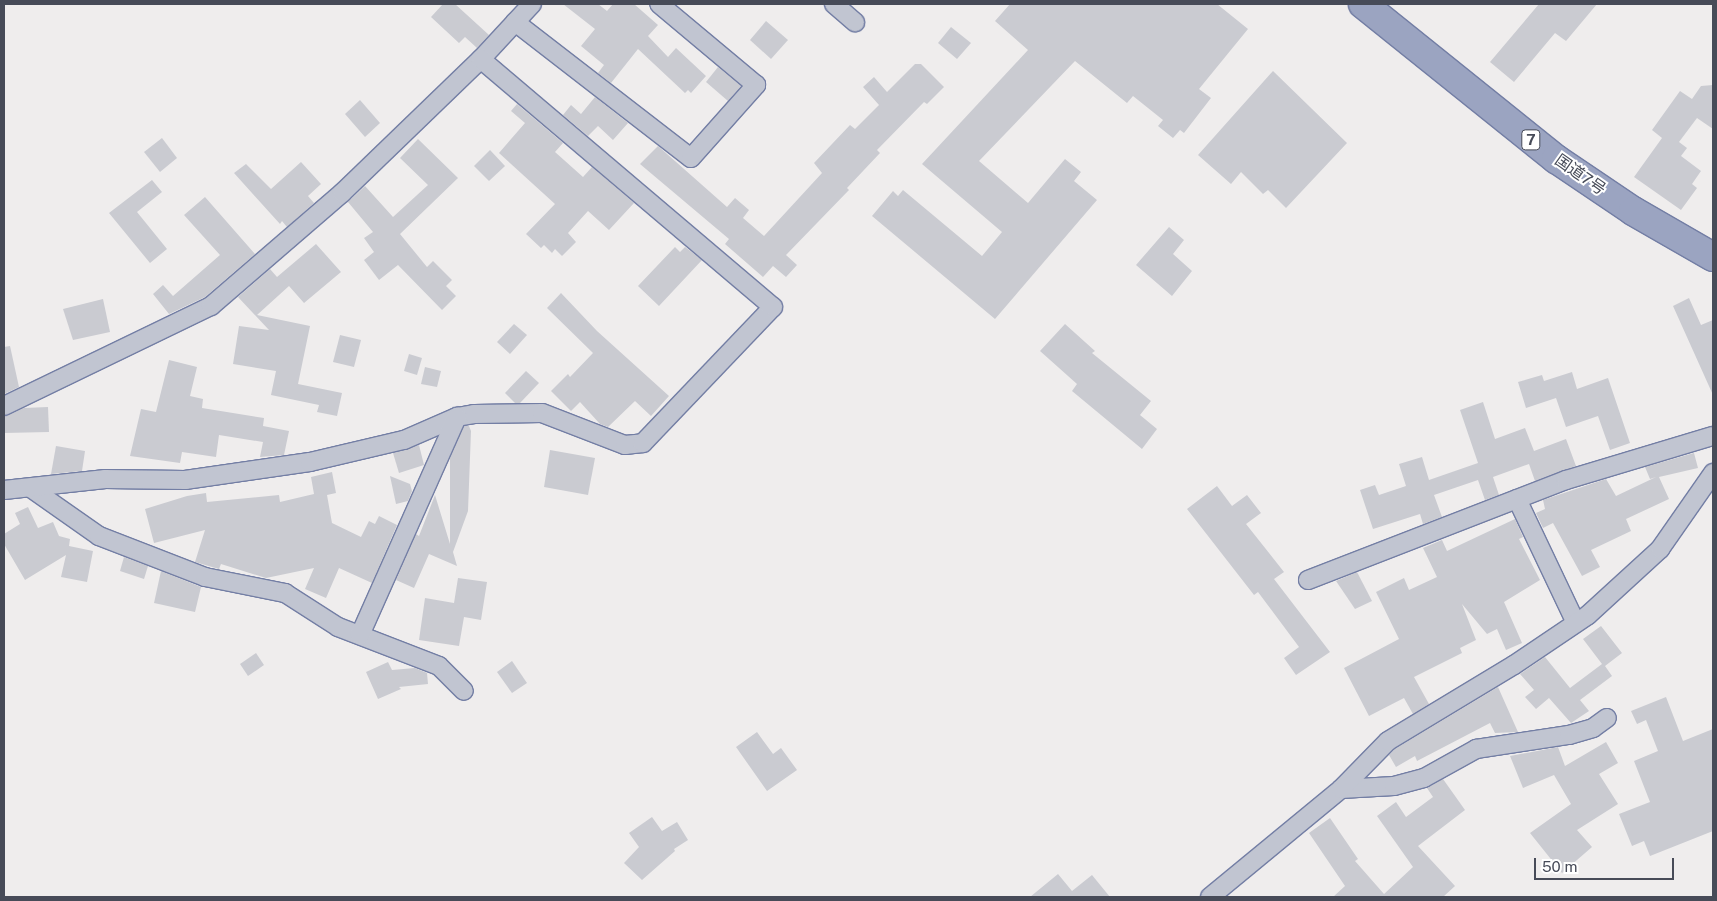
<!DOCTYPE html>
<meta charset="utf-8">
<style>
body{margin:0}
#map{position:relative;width:1717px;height:901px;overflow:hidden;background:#efeded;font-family:"Public Sans","Noto Sans JP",sans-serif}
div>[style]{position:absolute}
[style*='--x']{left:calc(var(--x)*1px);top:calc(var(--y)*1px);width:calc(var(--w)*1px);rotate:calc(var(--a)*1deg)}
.building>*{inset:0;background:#cacbd1}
.roads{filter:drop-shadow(1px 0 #737ea4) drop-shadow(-1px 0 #737ea4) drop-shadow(0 1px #737ea4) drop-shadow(0 -1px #737ea4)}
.minor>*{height:18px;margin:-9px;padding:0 9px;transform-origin:9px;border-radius:9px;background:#c1c5d1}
.trunk>*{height:28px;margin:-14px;padding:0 14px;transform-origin:14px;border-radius:14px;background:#9ba4c1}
span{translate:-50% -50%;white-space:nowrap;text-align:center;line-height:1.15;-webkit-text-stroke:4px #fff;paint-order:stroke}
.shield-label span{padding:1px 4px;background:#fff;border:1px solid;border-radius:4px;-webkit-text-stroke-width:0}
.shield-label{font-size:15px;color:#474b58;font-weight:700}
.street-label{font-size:16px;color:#474b58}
.frame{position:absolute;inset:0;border:5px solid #474b58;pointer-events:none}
.scale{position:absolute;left:1534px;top:858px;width:140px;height:22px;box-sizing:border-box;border:2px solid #474b58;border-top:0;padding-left:6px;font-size:15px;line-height:18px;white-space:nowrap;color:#474b58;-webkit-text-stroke:4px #fff;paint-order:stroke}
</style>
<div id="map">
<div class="building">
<div style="clip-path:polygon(443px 4px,455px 4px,489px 35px,477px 48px,465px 37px,459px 43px,431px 17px)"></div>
<div style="clip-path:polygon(563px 4px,598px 4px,607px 11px,613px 4px,634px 4px,658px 25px,648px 36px,668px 57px,676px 48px,706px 76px,691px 93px,688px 90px,685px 93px,638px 49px,611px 83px,598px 73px,604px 65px,581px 46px,595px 29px)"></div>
<div style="clip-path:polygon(1010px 4px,1217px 4px,1248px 29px,1199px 89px,1211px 98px,1184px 133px,1180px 130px,1173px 138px,1158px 126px,1163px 120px,1133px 96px,1127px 103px,1075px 61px,979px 161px,1028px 203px,1065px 159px,1081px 172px,1074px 181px,1097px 200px,995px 319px,872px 216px,893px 191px,898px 196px,903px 190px,982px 256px,1002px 232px,922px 164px,1028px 50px,995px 21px)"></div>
<div style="clip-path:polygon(1539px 4px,1597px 4px,1566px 41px,1555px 33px,1514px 82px,1490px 62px)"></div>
<div style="clip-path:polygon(766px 21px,788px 40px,771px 59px,750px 40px)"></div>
<div style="clip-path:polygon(951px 27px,971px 43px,957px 59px,938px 43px)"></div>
<div style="clip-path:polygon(915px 64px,921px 64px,944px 87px,927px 104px,924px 102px,877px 150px,880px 153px,847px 188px,849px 190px,786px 255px,797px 265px,786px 277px,773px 266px,763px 277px,725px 244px,729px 239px,640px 164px,658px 146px,727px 207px,735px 198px,749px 210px,743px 218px,764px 236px,822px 173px,814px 163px,850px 125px,855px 129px,879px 105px,863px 87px,874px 77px,887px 92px)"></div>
<div style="clip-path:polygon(718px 67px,741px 86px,728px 101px,706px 82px)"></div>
<div style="clip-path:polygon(1273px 71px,1347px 143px,1286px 208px,1268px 190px,1263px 194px,1241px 172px,1231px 184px,1198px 155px)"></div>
<div style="clip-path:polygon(1713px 85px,1713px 129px,1697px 118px,1679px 142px,1687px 148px,1681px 156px,1701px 171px,1692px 184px,1697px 188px,1681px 210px,1634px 177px,1662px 138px,1652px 130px,1680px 91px,1692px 99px,1701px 86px)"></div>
<div style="clip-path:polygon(595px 97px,628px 123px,613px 140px,598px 126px,588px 136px,563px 115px,571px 105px,581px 114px)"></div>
<div style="clip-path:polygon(360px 100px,380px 123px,365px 137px,345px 114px)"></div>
<div style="clip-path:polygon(517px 104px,563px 143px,555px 152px,583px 177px,592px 167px,634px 203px,609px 230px,588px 211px,568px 233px,576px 242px,562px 256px,555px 249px,552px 253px,544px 245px,541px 248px,526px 234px,555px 204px,499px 153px,525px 123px,511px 111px)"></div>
<div style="clip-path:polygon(162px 138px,177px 158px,160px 172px,144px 152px)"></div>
<div style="clip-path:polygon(418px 139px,458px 178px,400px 234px,427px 267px,433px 261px,452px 280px,446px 286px,456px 296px,442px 310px,398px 265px,379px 280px,364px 260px,374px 252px,364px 238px,373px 232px,348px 202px,365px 186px,393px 217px,428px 185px,400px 158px)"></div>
<div style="clip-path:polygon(490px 150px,505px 166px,489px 181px,474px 166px)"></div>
<div style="clip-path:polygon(301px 162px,321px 184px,308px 196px,314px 203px,287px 227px,282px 221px,280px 224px,234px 173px,246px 164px,271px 189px)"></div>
<div style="clip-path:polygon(152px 180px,162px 192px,137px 212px,167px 249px,150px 263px,109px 213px)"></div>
<div style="clip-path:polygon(205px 197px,255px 254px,205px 297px,169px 314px,153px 294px,163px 285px,173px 296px,220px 255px,184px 215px)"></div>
<div style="clip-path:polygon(1169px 227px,1184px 240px,1173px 254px,1192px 271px,1172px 296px,1136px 265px)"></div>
<div style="clip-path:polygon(316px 244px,341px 272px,304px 303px,289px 286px,257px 315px,310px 326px,298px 384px,342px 393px,337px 416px,317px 412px,319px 405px,271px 395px,276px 371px,233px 364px,239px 326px,269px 330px,238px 297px,270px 269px,277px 277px)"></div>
<div style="clip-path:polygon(675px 247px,680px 252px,685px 247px,702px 260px,659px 306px,638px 286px)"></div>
<div style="clip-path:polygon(561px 293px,597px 331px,669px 396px,651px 416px,635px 401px,608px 427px,600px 424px,580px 402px,571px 411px,551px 391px,568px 374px,570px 377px,593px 353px,547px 308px)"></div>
<div style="clip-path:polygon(1689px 298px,1701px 325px,1713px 320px,1713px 395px,1673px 306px)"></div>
<div style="clip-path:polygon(103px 299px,110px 332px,73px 340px,63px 309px)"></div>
<div style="clip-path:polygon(514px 324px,527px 335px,510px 354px,497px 342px)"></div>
<div style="clip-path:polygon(1065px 324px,1095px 351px,1092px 353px,1151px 401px,1140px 415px,1157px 429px,1142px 449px,1072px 391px,1077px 384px,1040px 351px)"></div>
<div style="clip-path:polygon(340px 335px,361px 340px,354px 367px,333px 362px)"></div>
<div style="clip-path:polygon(10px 346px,19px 387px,4px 394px,4px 347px)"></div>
<div style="clip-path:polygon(409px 354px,422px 358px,417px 375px,404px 371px)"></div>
<div style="clip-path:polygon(169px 360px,197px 367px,190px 396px,203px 399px,202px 408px,264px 418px,263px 426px,289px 431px,284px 455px,260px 457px,263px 442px,219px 435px,216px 457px,182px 452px,180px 463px,130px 456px,141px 409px,156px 412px)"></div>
<div style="clip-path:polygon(425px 367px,441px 371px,437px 387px,421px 384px)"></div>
<div style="clip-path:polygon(526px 371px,539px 383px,520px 403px,515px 403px,505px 393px)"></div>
<div style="clip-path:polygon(1572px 372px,1577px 389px,1608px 378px,1630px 443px,1610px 450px,1598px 416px,1566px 427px,1556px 398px,1526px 408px,1518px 382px,1542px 375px,1544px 381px)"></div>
<div style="clip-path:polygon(1483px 402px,1495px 439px,1525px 428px,1534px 451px,1566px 439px,1576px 466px,1535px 481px,1529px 464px,1493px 477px,1499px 495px,1485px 500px,1478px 480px,1434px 495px,1442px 517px,1423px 524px,1420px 514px,1373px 529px,1360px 490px,1375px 485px,1379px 495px,1406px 486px,1399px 464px,1422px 457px,1429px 480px,1478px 463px,1460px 410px)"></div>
<div style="clip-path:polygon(48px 407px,49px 432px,4px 433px,4px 417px,24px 408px)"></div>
<div style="clip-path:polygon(464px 426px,469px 426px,471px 431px,468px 511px,453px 552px,457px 566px,429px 554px,414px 588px,396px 580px,416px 534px,419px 536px,435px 495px,450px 544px,450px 458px)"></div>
<div style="clip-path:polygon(419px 445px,424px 465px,399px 473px,393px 453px)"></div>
<div style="clip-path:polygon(56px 446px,85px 451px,82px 471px,51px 474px)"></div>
<div style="clip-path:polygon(550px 450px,595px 458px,588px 495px,544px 487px)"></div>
<div style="clip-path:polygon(1694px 453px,1698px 468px,1659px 477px,1669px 499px,1626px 519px,1631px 531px,1591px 550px,1600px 567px,1582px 576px,1553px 523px,1543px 528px,1536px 513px,1545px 509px,1543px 500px,1606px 479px,1616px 496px,1656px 477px,1650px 479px,1645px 467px)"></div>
<div style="clip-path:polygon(332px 472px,336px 493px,327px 495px,332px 523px,361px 537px,369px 521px,375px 524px,379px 516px,397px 525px,372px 583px,339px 568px,326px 598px,305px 589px,314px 568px,266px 578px,221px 564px,219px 569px,195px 562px,205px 530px,154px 543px,145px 509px,187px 496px,206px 493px,207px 502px,279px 495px,280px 502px,314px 494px,311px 477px)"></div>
<div style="clip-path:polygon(390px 476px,410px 484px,412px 491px,408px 501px,396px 504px)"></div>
<div style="clip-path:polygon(1217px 486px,1232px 506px,1247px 495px,1261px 513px,1246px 524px,1284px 572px,1274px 579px,1330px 652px,1296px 675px,1284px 658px,1299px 647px,1258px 592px,1254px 595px,1187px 509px)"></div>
<div style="clip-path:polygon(28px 507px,38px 528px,53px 522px,59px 536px,70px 539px,69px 546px,93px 551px,87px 582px,61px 577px,66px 555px,25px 580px,4px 544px,4px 534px,20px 524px,15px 513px)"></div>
<div style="clip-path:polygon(1515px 519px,1523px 537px,1519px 539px,1540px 580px,1504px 602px,1522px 643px,1506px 650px,1497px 629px,1487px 634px,1462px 604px,1476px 640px,1460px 648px,1462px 653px,1414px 677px,1429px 704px,1413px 714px,1404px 698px,1369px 716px,1344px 668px,1399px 639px,1376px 592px,1404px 578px,1409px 590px,1437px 577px,1423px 548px,1442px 540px,1447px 551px)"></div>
<div style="clip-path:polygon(124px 557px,148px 566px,144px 579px,120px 571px)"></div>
<div style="clip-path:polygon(161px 571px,201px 587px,195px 612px,154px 603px)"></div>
<div style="clip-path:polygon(1357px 572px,1372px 601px,1355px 609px,1336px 581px)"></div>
<div style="clip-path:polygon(458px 578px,487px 582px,481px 620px,464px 617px,459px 646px,419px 640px,425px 598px,454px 603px)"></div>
<div style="clip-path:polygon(1601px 626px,1622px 653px,1605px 666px,1612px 676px,1580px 700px,1589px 711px,1571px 723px,1549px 698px,1536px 709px,1525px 697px,1534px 690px,1520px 674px,1545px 657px,1570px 688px,1602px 664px,1583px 639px)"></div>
<div style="clip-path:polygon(256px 653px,264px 665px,248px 676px,240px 664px)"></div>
<div style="clip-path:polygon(512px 661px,527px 683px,512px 693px,497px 672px)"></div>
<div style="clip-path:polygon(388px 662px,392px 670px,415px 668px,427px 673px,428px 684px,399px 687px,401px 689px,378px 699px,366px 672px)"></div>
<div style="clip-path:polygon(1498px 687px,1518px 732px,1495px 733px,1490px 723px,1417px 761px,1415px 756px,1396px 767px,1389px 755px,1395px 749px)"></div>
<div style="clip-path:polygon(1666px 697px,1683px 741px,1713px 729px,1713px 831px,1650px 856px,1644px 841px,1632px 846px,1619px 814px,1650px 802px,1634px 761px,1658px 751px,1646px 720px,1637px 724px,1631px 711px)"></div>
<div style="clip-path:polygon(757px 732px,773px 754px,781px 748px,797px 770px,767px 791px,736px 747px)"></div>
<div style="clip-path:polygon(1606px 742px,1618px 763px,1599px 774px,1618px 804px,1577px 830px,1592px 847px,1562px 873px,1530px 833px,1571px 804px,1554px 775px,1523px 788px,1510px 756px,1558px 747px,1565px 766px)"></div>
<div style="clip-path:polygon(1443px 779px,1465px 810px,1418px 846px,1455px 886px,1443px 897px,1333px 897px,1345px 886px,1309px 833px,1330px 818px,1358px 859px,1355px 861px,1384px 894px,1413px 867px,1377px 816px,1396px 802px,1406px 817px,1433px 797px,1427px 788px)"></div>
<div style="clip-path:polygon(652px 817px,662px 831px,677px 822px,688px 840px,674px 849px,675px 851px,642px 880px,624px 863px,639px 847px,629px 833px)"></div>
<div style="clip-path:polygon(1058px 874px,1072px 891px,1092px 875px,1110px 897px,1030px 897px)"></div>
</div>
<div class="roads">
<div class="minor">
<div style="--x:834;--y:4;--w:28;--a:41"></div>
<div style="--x:515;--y:22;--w:222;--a:37.7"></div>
<div style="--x:691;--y:158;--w:98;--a:-48.3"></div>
<div style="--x:756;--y:85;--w:126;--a:-140.1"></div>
<div style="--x:4;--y:406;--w:230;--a:-25.8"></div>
<div style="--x:211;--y:306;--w:173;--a:-40.8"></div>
<div style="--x:342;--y:193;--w:193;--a:-44"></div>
<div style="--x:481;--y:59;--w:75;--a:-47.2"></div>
<div style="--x:32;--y:489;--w:82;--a:35"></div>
<div style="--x:99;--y:536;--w:114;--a:21.1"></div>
<div style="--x:205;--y:577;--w:82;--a:11.3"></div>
<div style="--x:285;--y:593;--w:63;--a:32.7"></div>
<div style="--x:338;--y:627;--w:108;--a:21.1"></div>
<div style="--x:439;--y:666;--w:35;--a:45"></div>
<div style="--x:4;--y:490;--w:102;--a:-6.2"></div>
<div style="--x:105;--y:479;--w:80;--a:0.7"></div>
<div style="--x:185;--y:480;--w:126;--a:-8.2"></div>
<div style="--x:310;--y:462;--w:97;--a:-13.2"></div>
<div style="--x:404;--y:440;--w:58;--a:-23.5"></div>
<div style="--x:457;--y:417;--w:17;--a:-10"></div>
<div style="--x:474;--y:414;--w:68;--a:-0.8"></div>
<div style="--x:542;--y:413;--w:89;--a:21.1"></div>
<div style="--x:625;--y:445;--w:18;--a:-6"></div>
<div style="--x:643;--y:443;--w:188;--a:-46.3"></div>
<div style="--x:773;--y:307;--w:383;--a:-139.7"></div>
<div style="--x:1517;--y:499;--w:137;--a:64.6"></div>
<div style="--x:1308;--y:580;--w:277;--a:-21.2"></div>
<div style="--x:1566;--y:480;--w:153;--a:-16.7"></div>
<div style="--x:360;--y:635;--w:239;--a:-66"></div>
<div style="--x:1341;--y:789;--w:53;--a:-3.2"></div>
<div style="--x:1394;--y:786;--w:31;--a:-15"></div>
<div style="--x:1424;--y:778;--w:60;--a:-29.1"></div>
<div style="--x:1476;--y:749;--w:94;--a:-8.6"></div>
<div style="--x:1569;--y:735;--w:25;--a:-16"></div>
<div style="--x:1593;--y:728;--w:17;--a:-36"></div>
<div style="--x:1210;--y:897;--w:170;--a:-39.5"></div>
<div style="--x:1341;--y:789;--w:67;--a:-45.6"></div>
<div style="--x:1388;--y:741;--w:147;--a:-31.1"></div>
<div style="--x:1514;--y:665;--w:89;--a:-34"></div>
<div style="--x:1588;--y:615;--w:98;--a:-42.5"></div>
<div style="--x:1660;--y:549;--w:93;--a:-55.1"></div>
</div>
<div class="trunk">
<div style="--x:1363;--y:4;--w:248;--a:38.8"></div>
<div style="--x:1556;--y:159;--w:93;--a:34"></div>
<div style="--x:1633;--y:211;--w:92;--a:29.9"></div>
</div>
</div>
<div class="shield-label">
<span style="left:1531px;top:140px">7</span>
</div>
<div class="street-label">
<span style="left:1580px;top:175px;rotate:35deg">国道7号</span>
</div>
<div class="frame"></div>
<div class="scale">50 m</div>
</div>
